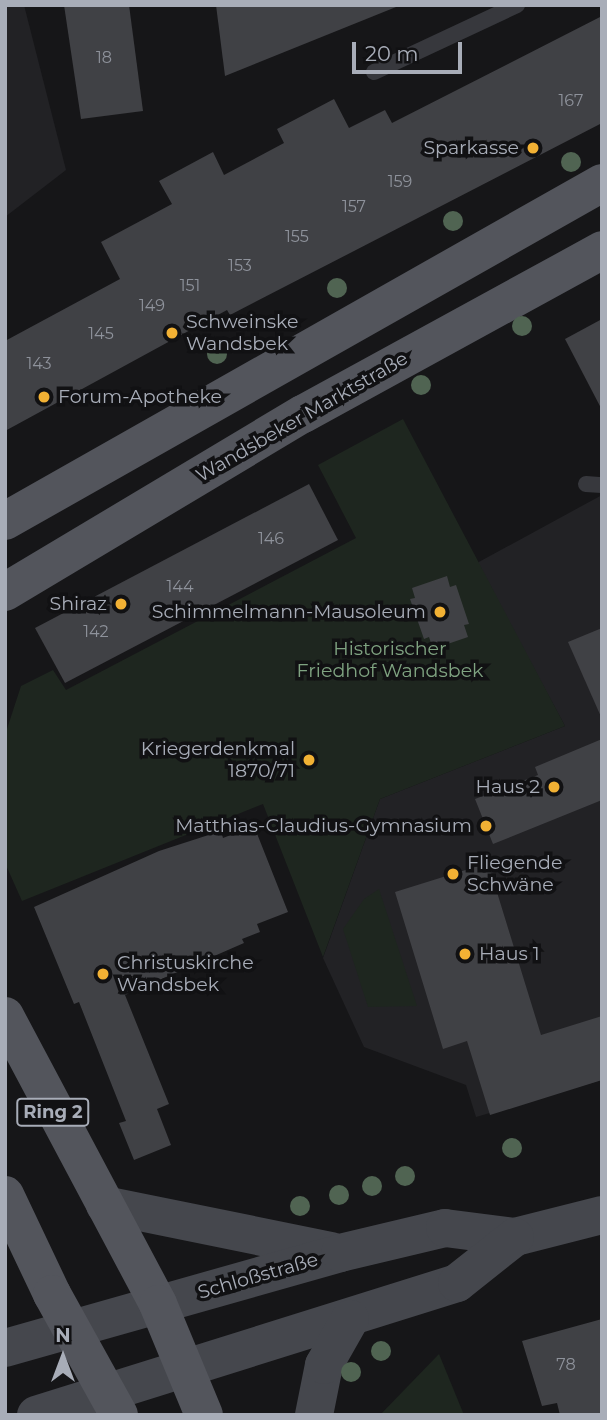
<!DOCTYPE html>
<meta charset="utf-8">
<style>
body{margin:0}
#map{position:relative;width:607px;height:1420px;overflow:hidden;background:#161618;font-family:Montserrat,sans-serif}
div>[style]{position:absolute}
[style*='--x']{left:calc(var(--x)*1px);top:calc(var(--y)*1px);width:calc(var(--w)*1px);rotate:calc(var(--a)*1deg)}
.built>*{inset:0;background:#222225}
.green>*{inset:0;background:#1e261f}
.building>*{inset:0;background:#404145}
.service>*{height:16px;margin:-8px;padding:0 8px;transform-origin:8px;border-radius:8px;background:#37383d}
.secondary>*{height:38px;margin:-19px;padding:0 19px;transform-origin:19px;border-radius:19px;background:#45474d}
.primary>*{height:38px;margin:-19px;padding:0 19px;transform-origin:19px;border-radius:19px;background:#53555c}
.trees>*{width:20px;height:20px;margin:-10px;border-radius:50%;background:#506452}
.dots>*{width:19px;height:19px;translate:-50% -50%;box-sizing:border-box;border:4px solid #111113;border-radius:50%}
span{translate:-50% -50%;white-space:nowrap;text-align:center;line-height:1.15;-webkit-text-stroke:7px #111113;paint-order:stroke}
.number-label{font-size:16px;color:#8e929b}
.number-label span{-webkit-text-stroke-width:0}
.shield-label span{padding:2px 5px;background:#111113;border:2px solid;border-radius:5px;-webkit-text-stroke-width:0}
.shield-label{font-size:18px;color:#a8adb8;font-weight:700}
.poi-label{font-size:19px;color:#a8adb8}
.right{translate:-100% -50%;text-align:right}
.left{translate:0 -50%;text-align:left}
.street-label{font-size:19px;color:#a8adb8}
.park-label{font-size:19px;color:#7fa381}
.frame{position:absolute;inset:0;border:7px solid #a8adb8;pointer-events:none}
.north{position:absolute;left:28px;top:1322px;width:70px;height:70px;-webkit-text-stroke:5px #111113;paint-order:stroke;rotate:0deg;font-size:19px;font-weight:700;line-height:28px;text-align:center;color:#a8adb8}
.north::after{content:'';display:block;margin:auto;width:24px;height:32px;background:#a8adb8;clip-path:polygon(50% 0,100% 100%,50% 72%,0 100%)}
.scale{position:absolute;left:352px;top:42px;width:110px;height:32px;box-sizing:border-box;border:4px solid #a8adb8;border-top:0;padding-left:9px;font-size:21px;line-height:24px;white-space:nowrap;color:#a8adb8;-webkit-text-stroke:5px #111113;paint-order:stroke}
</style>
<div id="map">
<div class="built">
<div style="clip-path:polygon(5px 5px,24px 5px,66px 170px,5px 217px)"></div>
<div style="clip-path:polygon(602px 495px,602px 1080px,476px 1117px,466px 1085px,364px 1047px,323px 958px,380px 799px,565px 726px,477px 563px)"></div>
</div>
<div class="green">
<div style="clip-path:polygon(403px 419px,565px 726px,380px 799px,323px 957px,263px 804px,22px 901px,5px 863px,5px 735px,21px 686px,53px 670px,66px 690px,356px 538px,318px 465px)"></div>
<div style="clip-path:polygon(379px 889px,417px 1006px,368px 1007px,343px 929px,364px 899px)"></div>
<div style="clip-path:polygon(439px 1354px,464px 1415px,380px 1415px)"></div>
</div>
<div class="building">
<div style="clip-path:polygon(64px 5px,129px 5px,143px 111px,81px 119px)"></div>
<div style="clip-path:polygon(216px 5px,401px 5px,225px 76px)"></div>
<div style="clip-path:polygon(602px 16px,602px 123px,230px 315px,227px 310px,5px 431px,5px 341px,120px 279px,101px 242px,172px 204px,159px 181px,213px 152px,224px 175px,284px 143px,277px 129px,334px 99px,349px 128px,385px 110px,392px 123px)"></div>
<div style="clip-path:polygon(602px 319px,602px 410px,565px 339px)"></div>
<div style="clip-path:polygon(309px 484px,338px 540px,65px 683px,35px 628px)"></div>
<div style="clip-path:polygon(447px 576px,450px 587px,456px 585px,469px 624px,464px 625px,468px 637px,433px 649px,429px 637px,424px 639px,410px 599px,415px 598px,412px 588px)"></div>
<div style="clip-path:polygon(602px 628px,602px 719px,568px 642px)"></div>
<div style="clip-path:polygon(602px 739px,602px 800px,493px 844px,475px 799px,538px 775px,535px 767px)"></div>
<div style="clip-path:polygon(254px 826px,288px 912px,257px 924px,260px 932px,242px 939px,244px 943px,125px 995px,169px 1104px,157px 1109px,171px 1145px,134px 1160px,119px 1123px,126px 1121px,79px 1002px,74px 1004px,34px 907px,159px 851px,221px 831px,223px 838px)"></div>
<div style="clip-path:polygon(488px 863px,541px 1035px,602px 1016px,602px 1080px,490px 1115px,467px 1041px,443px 1049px,395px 892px)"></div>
<div style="clip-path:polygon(602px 1319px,602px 1415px,560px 1415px,557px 1403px,542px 1406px,522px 1341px)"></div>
</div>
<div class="service">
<div style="--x:374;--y:72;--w:158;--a:-25.1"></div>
<div style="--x:586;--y:484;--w:16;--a:4"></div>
</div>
<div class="secondary">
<div style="--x:105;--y:1205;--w:231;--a:11.5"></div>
<div style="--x:5;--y:1348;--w:348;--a:-15.8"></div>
<div style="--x:340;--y:1253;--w:108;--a:-13.4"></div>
<div style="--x:445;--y:1228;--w:71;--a:7.3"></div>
<div style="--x:515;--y:1237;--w:90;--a:-14.2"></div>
<div style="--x:36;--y:1415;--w:441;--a:-17.4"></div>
<div style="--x:457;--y:1283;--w:74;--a:-38.4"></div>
<div style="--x:314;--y:1415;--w:51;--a:-78.7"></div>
<div style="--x:324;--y:1365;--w:53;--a:-60.5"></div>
</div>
<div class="primary">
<div style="--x:5;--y:521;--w:686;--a:-29.52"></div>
<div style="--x:5;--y:592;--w:347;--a:-30.9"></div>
<div style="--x:303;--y:414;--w:341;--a:-28.7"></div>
<div style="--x:5;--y:1016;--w:326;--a:62"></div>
<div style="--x:158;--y:1304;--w:120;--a:67.5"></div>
<div style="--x:5;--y:1195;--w:110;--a:64.6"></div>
<div style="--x:52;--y:1294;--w:138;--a:61"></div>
</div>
<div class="trees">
<div style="left:571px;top:162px"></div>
<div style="left:453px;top:221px"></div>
<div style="left:337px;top:288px"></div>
<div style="left:522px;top:326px"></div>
<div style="left:217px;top:354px"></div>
<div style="left:421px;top:385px"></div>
<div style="left:512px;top:1148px"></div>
<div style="left:405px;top:1176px"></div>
<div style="left:372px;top:1186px"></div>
<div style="left:339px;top:1195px"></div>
<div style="left:300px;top:1206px"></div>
<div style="left:381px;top:1351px"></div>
<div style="left:351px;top:1372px"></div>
</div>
<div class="dots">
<div style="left:533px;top:148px;background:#f2b134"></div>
<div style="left:172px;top:333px;background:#f2b134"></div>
<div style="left:44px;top:397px;background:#f2b134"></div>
<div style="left:121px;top:604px;background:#f2b134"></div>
<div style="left:440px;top:612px;background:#f2b134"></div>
<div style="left:309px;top:760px;background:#f2b134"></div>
<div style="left:554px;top:787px;background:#f2b134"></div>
<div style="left:486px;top:826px;background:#f2b134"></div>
<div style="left:453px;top:874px;background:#f2b134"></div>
<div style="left:465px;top:954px;background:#f2b134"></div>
<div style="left:103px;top:974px;background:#f2b134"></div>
</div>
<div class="number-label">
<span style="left:104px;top:58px">18</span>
<span style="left:571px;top:101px">167</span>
<span style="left:400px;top:182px">159</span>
<span style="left:354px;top:207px">157</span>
<span style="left:297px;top:237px">155</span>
<span style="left:240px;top:266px">153</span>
<span style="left:190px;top:286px">151</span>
<span style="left:152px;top:306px">149</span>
<span style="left:101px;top:334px">145</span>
<span style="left:39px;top:364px">143</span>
<span style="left:271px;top:539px">146</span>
<span style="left:180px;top:587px">144</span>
<span style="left:96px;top:632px">142</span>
<span style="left:566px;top:1365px">78</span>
</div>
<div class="shield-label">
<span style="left:53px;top:1112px">Ring 2</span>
</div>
<div class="poi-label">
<span class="right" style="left:519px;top:148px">Sparkasse</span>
<span class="left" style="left:186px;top:333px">Schweinske<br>Wandsbek</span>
<span class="left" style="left:58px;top:397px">Forum-Apotheke</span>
<span class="right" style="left:107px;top:604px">Shiraz</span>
<span class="right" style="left:426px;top:612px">Schimmelmann-Mausoleum</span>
<span class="right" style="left:295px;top:760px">Kriegerdenkmal<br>1870/71</span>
<span class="right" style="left:540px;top:787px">Haus 2</span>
<span class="right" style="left:472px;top:826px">Matthias-Claudius-Gymnasium</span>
<span class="left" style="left:467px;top:874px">Fliegende<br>Schwäne</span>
<span class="left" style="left:479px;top:954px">Haus 1</span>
<span class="left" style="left:117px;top:974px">Christuskirche<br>Wandsbek</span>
</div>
<div class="street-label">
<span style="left:302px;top:417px;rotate:-30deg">Wandsbeker Marktstraße</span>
<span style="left:258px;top:1276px;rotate:-16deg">Schloßstraße</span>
</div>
<div class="park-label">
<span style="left:390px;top:660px">Historischer<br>Friedhof Wandsbek</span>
</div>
<div class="frame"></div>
<div class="north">N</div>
<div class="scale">20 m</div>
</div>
